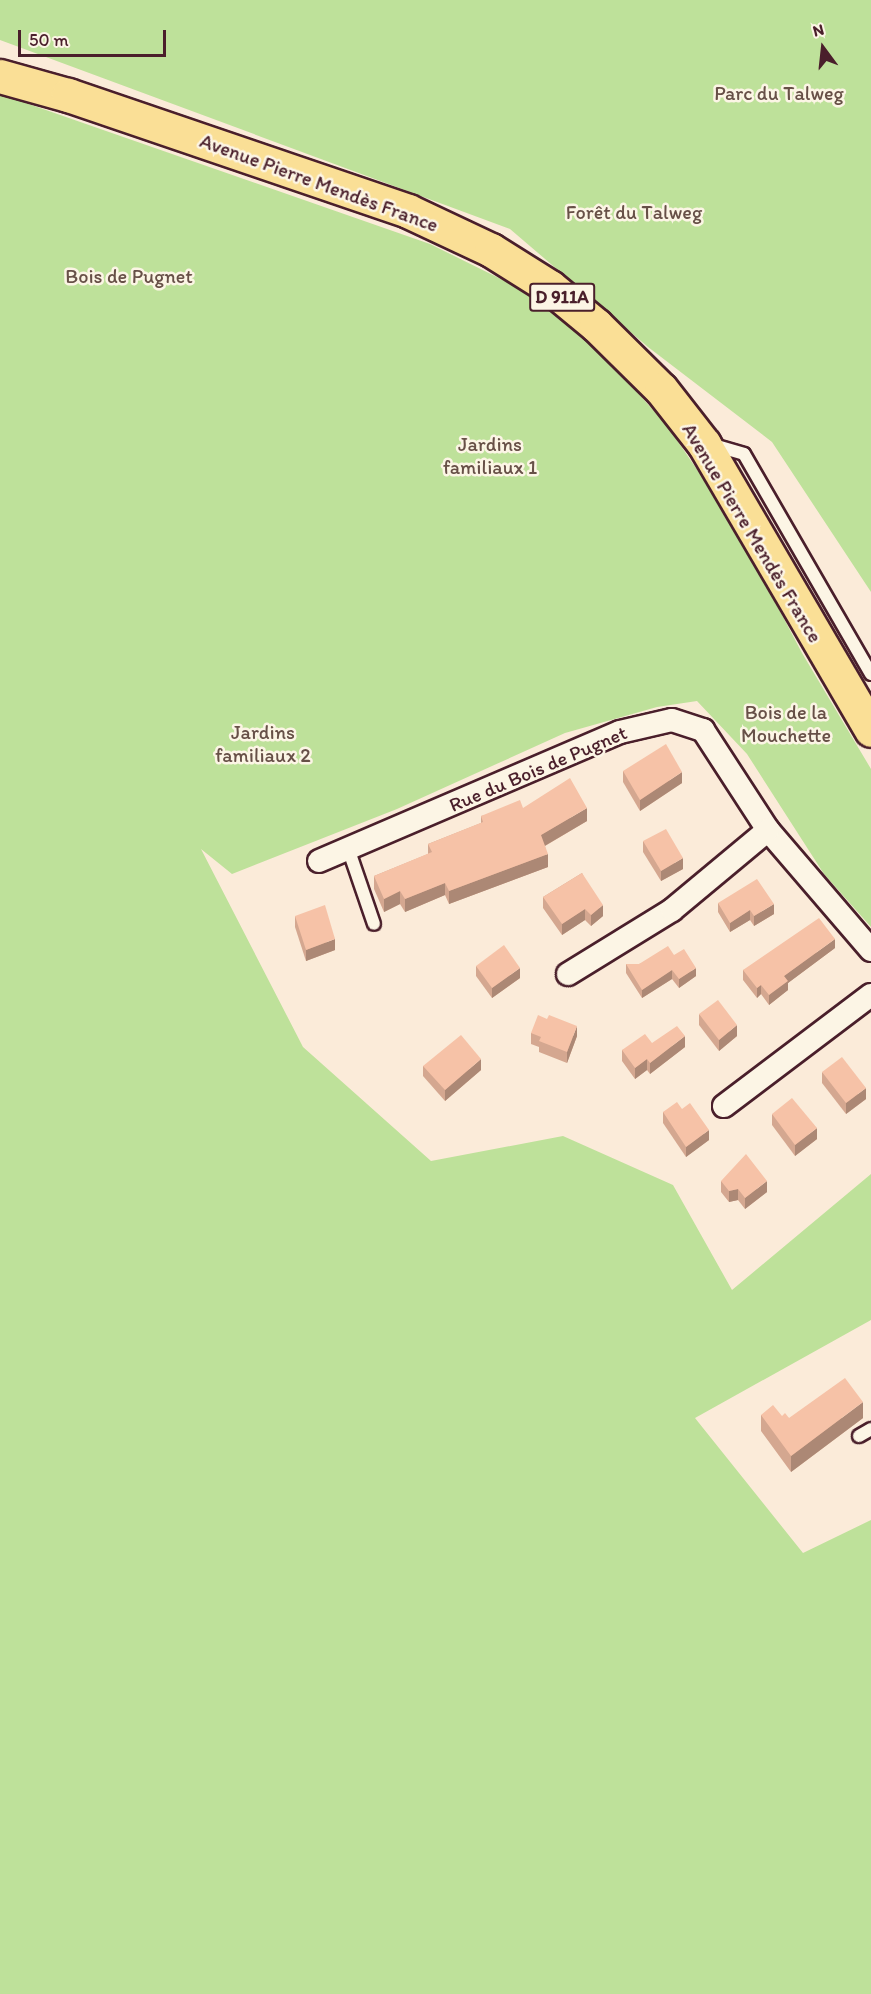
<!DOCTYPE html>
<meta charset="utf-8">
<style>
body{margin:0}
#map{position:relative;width:871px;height:1994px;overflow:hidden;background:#fbebd9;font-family:Itim,sans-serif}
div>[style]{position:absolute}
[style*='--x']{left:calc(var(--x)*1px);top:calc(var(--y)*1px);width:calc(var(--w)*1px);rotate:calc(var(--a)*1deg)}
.green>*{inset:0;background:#bee19a}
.roads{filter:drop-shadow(2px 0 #4a1f2b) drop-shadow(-2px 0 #4a1f2b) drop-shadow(0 2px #4a1f2b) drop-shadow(0 -2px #4a1f2b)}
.lane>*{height:12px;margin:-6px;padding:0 6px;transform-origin:6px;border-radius:6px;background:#fcf5e5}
.street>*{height:22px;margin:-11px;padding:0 11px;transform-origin:11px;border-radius:11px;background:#fcf5e5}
.primary>*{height:33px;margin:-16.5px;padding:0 16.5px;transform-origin:16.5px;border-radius:16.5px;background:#fadf96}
.wall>*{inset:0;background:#d4a790}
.shaded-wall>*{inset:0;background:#ac8875}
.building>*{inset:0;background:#f6c2a7}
span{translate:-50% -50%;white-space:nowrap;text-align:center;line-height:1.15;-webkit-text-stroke:5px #fcf5e5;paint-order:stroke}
.shield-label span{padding:2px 4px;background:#fcf5e5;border:2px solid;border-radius:4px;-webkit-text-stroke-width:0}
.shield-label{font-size:18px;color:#4a1f2b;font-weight:700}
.park-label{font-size:20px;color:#675047}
.street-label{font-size:20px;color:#4a1f2b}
.north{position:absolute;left:793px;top:18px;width:60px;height:60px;-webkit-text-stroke:4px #fcf5e5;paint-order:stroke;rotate:345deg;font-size:16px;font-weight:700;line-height:24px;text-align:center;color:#4a1f2b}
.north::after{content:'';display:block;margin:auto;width:21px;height:27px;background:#4a1f2b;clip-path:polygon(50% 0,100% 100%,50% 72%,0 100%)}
.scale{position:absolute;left:18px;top:30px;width:148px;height:27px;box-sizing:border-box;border:3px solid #4a1f2b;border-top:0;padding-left:8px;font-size:18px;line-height:21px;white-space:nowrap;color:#4a1f2b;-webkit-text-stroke:4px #fcf5e5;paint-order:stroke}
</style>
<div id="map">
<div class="green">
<div style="clip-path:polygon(0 0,871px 0,871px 592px,772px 442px,648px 347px,510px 229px,0 40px)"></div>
<div style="clip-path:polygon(0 94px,430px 244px,527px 292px,593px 342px,668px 427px,734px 524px,802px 653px,871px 769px,871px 927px,824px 874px,747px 754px,697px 701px,657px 707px,565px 733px,397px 809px,232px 874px,201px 849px,303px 1047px,431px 1161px,563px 1136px,673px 1185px,732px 1290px,871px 1174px,871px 1320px,695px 1418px,803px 1553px,871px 1520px,871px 1994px,0 1994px)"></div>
</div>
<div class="roads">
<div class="lane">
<div style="--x:710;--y:444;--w:35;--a:16"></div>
<div style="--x:744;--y:454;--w:254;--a:60"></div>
<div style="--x:348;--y:848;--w:80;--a:71.1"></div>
<div style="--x:859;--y:1436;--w:14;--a:-30"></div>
</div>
<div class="street">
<div style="--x:319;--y:861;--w:327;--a:-23.2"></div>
<div style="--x:620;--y:732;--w:53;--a:-13"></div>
<div style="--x:672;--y:720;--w:33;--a:18"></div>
<div style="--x:703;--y:730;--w:119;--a:57"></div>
<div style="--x:768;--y:830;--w:158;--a:49.4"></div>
<div style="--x:568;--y:974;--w:122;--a:-31.6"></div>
<div style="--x:672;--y:910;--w:125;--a:-39.8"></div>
<div style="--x:724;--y:1106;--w:184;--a:-37.1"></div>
</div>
<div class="primary">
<div style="--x:0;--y:76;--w:71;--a:15.6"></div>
<div style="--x:68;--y:95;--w:359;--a:18.8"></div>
<div style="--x:408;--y:211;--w:92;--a:25.2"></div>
<div style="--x:491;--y:250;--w:70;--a:32.1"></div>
<div style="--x:550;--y:287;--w:60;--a:39.6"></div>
<div style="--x:596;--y:325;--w:91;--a:44.6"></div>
<div style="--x:661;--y:389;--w:70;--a:52"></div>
<div style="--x:704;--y:444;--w:331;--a:59.7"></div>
</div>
</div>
<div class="wall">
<div style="clip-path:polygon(623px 771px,682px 783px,640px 811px,623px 782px)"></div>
<div style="clip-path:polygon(523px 808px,587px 821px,545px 846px,548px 867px,449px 904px,445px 895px,405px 912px,400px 904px,384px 912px,374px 889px,374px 876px,428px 854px,428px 844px,481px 823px,481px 816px)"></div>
<div style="clip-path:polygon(643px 841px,683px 869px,661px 881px,643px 852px)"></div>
<div style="clip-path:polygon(582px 873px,603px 916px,591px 926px,585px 920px,562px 935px,543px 908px,543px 897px)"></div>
<div style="clip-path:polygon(718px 903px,774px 914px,754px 926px,750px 920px,730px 932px,718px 912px)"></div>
<div style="clip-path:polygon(295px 916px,335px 950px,306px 961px,295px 927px)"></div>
<div style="clip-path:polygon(835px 948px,788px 983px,788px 990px,769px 1005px,761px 994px,757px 998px,743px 980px,743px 970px)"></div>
<div style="clip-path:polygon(674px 955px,696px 976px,679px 988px,672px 979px,642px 998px,626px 973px,626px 964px,639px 964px)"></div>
<div style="clip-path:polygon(476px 966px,520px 978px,492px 998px,476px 976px)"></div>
<div style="clip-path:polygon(699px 1014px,737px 1036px,719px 1051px,699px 1025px)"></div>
<div style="clip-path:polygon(531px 1033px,577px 1036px,567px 1063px,539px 1052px,539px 1047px,531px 1044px)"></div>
<div style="clip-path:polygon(652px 1043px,685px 1047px,650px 1074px,647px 1070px,635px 1079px,622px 1061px,622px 1050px)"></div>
<div style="clip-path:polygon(423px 1066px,481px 1070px,445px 1101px,423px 1076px)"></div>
<div style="clip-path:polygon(822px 1072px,866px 1099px,846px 1114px,822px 1083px)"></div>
<div style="clip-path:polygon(682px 1109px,709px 1140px,686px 1157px,663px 1123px,663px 1112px)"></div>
<div style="clip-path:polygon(772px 1114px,817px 1139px,795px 1156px,772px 1125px)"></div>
<div style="clip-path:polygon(721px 1181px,767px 1192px,745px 1209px,738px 1200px,729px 1202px,721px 1192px)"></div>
<div style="clip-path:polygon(761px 1415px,782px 1416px,789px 1418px,863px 1418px,791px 1472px,761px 1431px)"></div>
</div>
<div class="shaded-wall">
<div style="clip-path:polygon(682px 772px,682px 783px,640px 811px,640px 800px)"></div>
<div style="clip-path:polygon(587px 808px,587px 821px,541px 848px,541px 835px)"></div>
<div style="clip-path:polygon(548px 854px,548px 867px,449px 904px,449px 891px)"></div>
<div style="clip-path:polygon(683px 858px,683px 869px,661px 881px,661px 871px)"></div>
<div style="clip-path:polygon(445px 883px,445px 895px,405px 912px,405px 899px)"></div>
<div style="clip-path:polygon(400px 891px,400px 904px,384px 912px,384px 899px)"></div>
<div style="clip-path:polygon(774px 904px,774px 914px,754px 926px,754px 916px)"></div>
<div style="clip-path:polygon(603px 905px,603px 916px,591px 926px,591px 915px)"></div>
<div style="clip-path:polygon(585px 909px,585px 920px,562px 935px,562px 924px)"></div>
<div style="clip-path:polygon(750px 910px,750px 920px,730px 932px,730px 923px)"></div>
<div style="clip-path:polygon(335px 939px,335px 950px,306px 961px,306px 950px)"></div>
<div style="clip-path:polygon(835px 939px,835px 948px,788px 983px,788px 990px,769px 1005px,769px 995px,784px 976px)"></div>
<div style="clip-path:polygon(520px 968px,520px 978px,492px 998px,492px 988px)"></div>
<div style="clip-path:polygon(696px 968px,696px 976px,679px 988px,679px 979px)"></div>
<div style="clip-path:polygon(672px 970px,672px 979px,642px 998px,642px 990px)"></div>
<div style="clip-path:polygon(761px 985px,761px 994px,757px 998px,757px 988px)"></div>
<div style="clip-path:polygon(737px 1025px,737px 1036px,719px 1051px,719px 1040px)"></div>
<div style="clip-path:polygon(577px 1026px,577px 1036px,567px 1063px,567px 1052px)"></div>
<div style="clip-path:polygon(685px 1036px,685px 1047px,650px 1074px,650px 1063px)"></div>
<div style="clip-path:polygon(481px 1059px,481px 1070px,445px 1101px,445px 1090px)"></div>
<div style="clip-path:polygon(647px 1059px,647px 1070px,635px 1079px,635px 1068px)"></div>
<div style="clip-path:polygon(866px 1088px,866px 1099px,846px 1114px,846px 1103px)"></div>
<div style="clip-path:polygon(817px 1128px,817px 1139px,795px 1156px,795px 1145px)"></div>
<div style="clip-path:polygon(709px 1130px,709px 1140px,686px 1157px,686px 1147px)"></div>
<div style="clip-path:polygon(767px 1181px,767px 1192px,745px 1209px,745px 1198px)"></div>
<div style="clip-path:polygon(738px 1189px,738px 1200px,729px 1202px,729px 1191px)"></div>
<div style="clip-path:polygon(863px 1402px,863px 1418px,791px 1472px,791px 1456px)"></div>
</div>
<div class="building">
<div style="clip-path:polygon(666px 744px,682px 772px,640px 800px,623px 771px)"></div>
<div style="clip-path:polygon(570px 778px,587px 808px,541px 835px,548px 854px,449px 891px,445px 883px,405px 899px,400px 891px,384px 899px,374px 876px,432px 852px,428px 844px,483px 822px,481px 816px,520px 800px,523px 808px)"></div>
<div style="clip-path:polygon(666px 829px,683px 858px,661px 871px,643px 841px)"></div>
<div style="clip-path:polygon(582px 873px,603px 905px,591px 915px,585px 909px,562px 924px,543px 897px)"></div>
<div style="clip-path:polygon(757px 879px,774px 904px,754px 916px,750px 910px,730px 923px,718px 903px)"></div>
<div style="clip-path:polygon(325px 905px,335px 939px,306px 950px,295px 916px)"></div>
<div style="clip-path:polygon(819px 918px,835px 939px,784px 976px,788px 981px,769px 995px,761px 985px,757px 988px,743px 970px)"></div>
<div style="clip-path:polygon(504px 945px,520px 968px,492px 988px,476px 966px)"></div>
<div style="clip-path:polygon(668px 946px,674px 955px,684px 949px,696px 968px,679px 979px,672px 970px,642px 990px,626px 964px,639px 964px)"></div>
<div style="clip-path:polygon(718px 1000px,737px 1025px,719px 1040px,699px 1014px)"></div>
<div style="clip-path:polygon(538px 1015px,547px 1019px,549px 1015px,577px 1026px,567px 1052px,539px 1041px,541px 1037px,531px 1033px)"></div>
<div style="clip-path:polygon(677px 1026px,685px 1036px,650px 1063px,647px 1059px,635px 1068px,622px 1050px,645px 1034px,652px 1043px)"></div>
<div style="clip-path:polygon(461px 1035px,481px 1059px,445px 1090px,423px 1066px)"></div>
<div style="clip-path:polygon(842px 1057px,866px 1088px,846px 1103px,822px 1072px)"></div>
<div style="clip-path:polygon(792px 1098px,817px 1128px,795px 1145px,772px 1114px)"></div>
<div style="clip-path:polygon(677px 1102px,682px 1109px,690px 1103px,709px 1130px,686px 1147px,663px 1112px)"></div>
<div style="clip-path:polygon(746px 1154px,767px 1181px,745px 1198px,738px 1189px,729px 1191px,721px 1181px)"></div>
<div style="clip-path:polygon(845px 1378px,863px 1402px,791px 1456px,761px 1415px,773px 1405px,782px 1416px,785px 1413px,789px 1418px)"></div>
</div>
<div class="shield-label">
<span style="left:562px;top:297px">D 911A</span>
</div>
<div class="park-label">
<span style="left:779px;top:93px">Parc du Talweg</span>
<span style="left:634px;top:212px">Forêt du Talweg</span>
<span style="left:129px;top:276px">Bois de Pugnet</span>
<span style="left:490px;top:456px">Jardins<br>familiaux 1</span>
<span style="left:786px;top:724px">Bois de la<br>Mouchette</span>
<span style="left:263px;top:744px">Jardins<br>familiaux 2</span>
</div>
<div class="street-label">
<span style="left:319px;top:183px;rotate:20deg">Avenue Pierre Mendès France</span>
<span style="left:752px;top:533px;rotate:59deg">Avenue Pierre Mendès France</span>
<span style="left:538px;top:769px;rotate:-23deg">Rue du Bois de Pugnet</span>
</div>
<div class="north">N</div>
<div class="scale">50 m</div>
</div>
